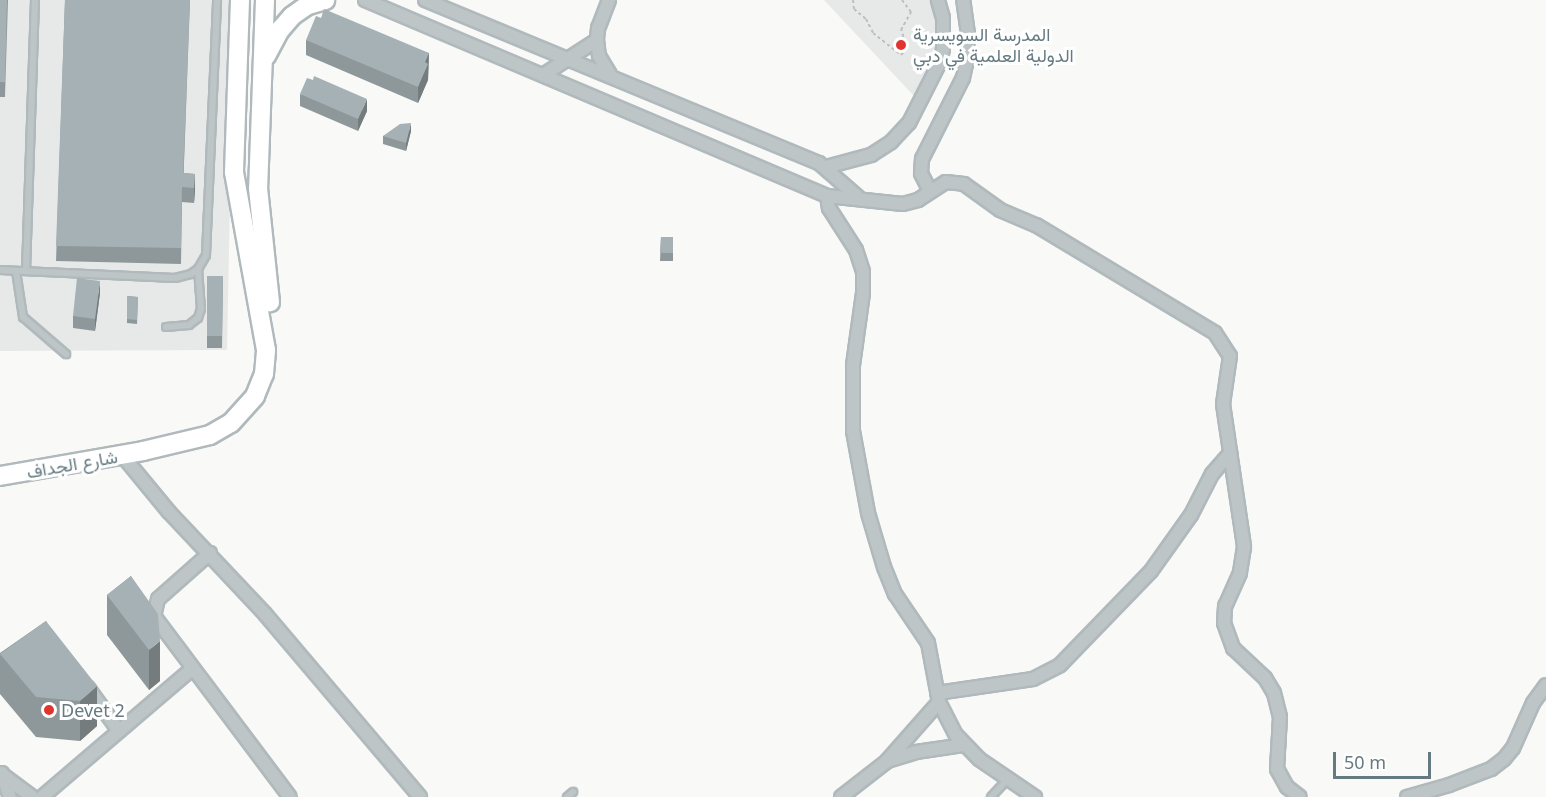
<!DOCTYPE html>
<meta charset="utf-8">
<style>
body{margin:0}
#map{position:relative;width:1546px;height:797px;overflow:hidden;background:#f9f9f7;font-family:"Noto Sans",Vazirmatn,sans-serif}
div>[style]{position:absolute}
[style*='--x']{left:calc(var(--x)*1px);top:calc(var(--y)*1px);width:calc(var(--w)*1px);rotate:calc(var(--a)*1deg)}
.built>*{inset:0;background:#e7e9e8}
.path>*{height:2px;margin-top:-1px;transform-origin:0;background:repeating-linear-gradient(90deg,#bbbfc1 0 3px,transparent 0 6px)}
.roads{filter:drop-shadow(2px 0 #b0b9bc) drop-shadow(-2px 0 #b0b9bc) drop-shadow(0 2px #b0b9bc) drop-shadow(0 -2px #b0b9bc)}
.lane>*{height:6px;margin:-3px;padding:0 3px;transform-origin:3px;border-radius:3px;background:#bec5c7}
.street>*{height:12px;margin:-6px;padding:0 6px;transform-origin:6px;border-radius:6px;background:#bec5c7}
.secondary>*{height:18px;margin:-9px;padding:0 9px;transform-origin:9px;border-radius:9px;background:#fff}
.wall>*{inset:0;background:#8e989b}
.shaded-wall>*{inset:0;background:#747c7e}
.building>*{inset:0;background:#a5b1b4}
.dots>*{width:16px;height:16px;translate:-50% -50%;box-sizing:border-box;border:3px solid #fff;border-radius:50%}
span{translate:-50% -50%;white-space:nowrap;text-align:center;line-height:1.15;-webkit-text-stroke:6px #fff;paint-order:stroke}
.poi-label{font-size:18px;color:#657a81}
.left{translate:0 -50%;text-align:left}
.street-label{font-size:18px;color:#657a81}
.scale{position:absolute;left:1333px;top:752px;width:98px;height:27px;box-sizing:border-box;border:3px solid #657a81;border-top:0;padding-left:8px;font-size:18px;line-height:21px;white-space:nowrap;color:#657a81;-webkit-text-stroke:4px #fff;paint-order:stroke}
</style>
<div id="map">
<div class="built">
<div style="clip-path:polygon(0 0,234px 0,227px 350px,0 351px)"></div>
<div style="clip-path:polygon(824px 0,930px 0,936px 14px,938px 33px,934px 56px,914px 96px)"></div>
</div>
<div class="path">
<div style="--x:853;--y:0;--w:9;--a:84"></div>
<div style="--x:854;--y:9;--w:16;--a:40"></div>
<div style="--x:866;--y:19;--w:16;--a:63"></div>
<div style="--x:873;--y:33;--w:36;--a:38"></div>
<div style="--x:901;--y:55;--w:9;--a:-49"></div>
<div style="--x:907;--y:48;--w:19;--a:-108"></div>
<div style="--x:901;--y:30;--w:21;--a:-61"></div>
<div style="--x:911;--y:12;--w:15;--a:-127"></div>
</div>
<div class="roads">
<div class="lane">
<div style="--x:0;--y:270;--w:175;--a:2.6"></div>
<div style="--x:175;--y:278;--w:16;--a:-14"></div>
<div style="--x:191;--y:274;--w:9;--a:-36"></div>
<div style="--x:198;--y:269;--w:16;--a:-60"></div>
<div style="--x:206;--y:255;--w:255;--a:-87.5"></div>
<div style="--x:16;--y:271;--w:47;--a:81.3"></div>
<div style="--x:23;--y:317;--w:57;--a:40.7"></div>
<div style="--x:26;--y:271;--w:271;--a:-88.1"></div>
<div style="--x:166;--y:327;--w:23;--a:-5"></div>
<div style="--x:189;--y:325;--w:11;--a:-38"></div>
<div style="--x:198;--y:318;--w:9;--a:-72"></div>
<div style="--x:201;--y:309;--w:40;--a:-94.3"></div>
<div style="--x:567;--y:797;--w:8;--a:-40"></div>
<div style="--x:991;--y:797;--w:25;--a:-47"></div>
</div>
<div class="street">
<div style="--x:365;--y:0;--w:502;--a:22.99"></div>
<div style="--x:827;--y:196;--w:76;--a:6"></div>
<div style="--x:903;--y:204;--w:16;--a:-15"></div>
<div style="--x:918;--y:200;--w:33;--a:-33"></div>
<div style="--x:946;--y:182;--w:18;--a:6"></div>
<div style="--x:964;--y:184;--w:44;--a:35.8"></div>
<div style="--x:1000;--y:210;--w:39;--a:23"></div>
<div style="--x:1036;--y:225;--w:209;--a:31.1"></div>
<div style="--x:1215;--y:333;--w:27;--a:57"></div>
<div style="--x:1230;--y:356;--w:49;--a:98.3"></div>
<div style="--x:1223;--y:404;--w:145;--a:81.6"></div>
<div style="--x:1244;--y:547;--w:26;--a:99"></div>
<div style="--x:1240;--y:573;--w:36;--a:114"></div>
<div style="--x:1225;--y:606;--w:17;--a:93"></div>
<div style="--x:1224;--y:623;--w:27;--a:70"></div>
<div style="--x:1233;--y:648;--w:44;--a:43.2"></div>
<div style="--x:1265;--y:678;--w:17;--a:59"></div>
<div style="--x:1274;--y:693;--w:25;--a:76"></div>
<div style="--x:1280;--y:717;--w:52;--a:93.3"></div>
<div style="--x:1277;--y:769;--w:21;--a:61"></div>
<div style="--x:1287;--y:787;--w:16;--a:38"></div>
<div style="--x:425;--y:0;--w:426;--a:22.5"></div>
<div style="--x:819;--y:163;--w:52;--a:41.1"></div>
<div style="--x:609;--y:0;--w:30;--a:111"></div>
<div style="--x:598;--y:28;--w:12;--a:95"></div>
<div style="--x:597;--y:40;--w:16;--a:83"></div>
<div style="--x:599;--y:56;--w:21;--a:59"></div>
<div style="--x:543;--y:75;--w:64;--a:-32.9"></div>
<div style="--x:826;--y:167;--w:47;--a:-14.9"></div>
<div style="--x:871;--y:155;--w:24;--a:-33"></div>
<div style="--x:891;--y:142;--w:26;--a:-47"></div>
<div style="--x:909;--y:123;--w:68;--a:-63.1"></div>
<div style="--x:940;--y:62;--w:13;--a:-77"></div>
<div style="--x:943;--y:49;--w:31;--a:-90"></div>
<div style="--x:943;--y:18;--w:19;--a:-106"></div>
<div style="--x:930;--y:191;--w:20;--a:-117"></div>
<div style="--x:921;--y:173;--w:14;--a:-86"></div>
<div style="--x:922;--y:159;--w:91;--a:-63.2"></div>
<div style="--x:963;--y:78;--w:14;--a:-78"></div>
<div style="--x:966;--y:64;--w:30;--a:-86"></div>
<div style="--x:968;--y:34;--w:34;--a:-98"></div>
<div style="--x:827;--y:196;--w:12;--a:81"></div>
<div style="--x:829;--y:208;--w:50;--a:57.3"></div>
<div style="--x:856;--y:250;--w:23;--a:72"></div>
<div style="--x:863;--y:272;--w:21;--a:90"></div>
<div style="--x:863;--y:293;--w:73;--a:97.9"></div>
<div style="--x:853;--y:365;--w:66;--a:90"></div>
<div style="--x:853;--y:431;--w:83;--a:79.6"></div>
<div style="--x:868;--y:513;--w:56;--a:73.5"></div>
<div style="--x:884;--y:567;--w:29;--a:68"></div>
<div style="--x:895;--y:594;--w:59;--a:56"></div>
<div style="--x:928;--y:643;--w:60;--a:79.4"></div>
<div style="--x:939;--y:702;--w:37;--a:63"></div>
<div style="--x:956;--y:735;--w:33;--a:46"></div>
<div style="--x:979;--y:759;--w:68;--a:34.2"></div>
<div style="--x:122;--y:455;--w:74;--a:50.5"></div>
<div style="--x:169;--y:512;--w:140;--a:46.7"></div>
<div style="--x:265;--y:614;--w:240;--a:49.7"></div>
<div style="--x:210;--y:553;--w:69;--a:138.5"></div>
<div style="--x:158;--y:599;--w:17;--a:103"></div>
<div style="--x:154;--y:616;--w:226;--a:53.1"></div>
<div style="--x:88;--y:688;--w:53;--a:54.2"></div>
<div style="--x:937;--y:693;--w:97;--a:-8.3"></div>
<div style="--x:1033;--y:679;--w:30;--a:-27"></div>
<div style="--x:1060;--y:665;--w:131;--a:-45.9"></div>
<div style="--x:1151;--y:571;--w:69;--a:-54.5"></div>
<div style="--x:1191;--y:515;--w:46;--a:-62.9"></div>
<div style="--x:1212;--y:474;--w:28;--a:-49"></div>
<div style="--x:887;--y:761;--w:30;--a:-17"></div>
<div style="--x:916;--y:752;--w:49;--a:-8.3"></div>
<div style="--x:2;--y:773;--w:25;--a:72"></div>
<div style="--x:3;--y:775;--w:36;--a:37"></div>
<div style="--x:42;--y:797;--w:197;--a:-40.5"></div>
<div style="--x:841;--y:797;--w:57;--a:-37.9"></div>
<div style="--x:886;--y:762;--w:80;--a:-48.5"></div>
<div style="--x:1407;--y:797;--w:44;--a:-15.9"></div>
<div style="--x:1449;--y:785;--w:45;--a:-20.9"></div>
<div style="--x:1491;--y:769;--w:16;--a:-38"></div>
<div style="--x:1504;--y:759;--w:14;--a:-51"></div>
<div style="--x:1513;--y:748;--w:49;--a:-66"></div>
<div style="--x:1533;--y:703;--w:22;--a:-54"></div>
</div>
<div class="secondary">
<div style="--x:265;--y:0;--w:188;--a:92.1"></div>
<div style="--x:258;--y:188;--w:115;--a:84"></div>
<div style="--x:266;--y:56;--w:30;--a:-62"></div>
<div style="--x:280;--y:30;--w:18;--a:-49"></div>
<div style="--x:292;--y:16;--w:19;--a:-35"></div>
<div style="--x:308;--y:5;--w:18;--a:-16"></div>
<div style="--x:0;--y:476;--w:145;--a:-9.9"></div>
<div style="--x:143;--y:451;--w:69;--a:-13.4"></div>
<div style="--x:210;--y:435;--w:24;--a:-30"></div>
<div style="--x:231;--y:423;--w:36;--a:-48"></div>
<div style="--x:255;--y:396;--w:24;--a:-68"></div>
<div style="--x:264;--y:374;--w:24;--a:-85"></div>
<div style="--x:266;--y:350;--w:181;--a:-100.2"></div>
<div style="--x:234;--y:172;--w:172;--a:-88"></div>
</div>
</div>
<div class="wall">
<div style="clip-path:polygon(0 0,8px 0,5px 97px,0 97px)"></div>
<div style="clip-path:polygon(65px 0,190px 0,183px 173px,195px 174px,195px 190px,194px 203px,182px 202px,181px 264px,56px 261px)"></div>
<div style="clip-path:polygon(306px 40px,429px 53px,428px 80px,418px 103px,306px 55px)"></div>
<div style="clip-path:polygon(300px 94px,367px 111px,358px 131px,300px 106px)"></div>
<div style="clip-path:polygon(411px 131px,406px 151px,383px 144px,383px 136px)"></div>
<div style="clip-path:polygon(661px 237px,673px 237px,673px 261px,660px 261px)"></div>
<div style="clip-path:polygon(207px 276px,223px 276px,222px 348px,207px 348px)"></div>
<div style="clip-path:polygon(100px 293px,95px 331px,73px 328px,73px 316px)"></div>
<div style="clip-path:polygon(127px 296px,138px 297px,137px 324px,127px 323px)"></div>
<div style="clip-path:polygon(131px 576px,160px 681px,149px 690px,107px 635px,107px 595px)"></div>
<div style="clip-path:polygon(46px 621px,97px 726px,80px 741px,36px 737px,0 694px,0 653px)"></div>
</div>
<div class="shaded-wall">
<div style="clip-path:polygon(190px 0,183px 189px,183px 173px)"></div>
<div style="clip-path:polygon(429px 53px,428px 80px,418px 103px,418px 87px,425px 62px)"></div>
<div style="clip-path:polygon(367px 99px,367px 111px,358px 131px,358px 119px)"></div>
<div style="clip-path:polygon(411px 123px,411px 131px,406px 151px,406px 143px)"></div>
<div style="clip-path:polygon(195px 174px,195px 190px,194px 203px,194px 188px)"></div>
<div style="clip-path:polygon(100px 281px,100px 293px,95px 331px,95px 319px)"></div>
<div style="clip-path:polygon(160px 641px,160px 681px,149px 690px,149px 650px)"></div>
<div style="clip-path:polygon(97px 686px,97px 726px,80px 741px,80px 701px)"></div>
</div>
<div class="building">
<div style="clip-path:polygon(0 0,7px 0,5px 82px,0 82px)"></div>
<div style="clip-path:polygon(65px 0,190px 0,183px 173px,195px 174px,194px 188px,182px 187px,181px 248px,56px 246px)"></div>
<div style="clip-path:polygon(324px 9px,429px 53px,425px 62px,428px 64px,418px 87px,306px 40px,316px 16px,321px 18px)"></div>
<div style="clip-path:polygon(314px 76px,367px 99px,358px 119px,300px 94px,307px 78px,313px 80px)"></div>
<div style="clip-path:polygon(411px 123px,406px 143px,383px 136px,400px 124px)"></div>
<div style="clip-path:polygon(661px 237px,673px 237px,673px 253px,660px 253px)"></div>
<div style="clip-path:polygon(207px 276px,223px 276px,222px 336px,207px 336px)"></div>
<div style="clip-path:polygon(77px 278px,100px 281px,95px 319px,73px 316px)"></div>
<div style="clip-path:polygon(127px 296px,138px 297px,137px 320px,127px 319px)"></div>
<div style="clip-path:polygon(131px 576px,158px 614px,160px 641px,149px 650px,107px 595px)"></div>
<div style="clip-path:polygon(46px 621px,97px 686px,80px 701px,36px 697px,0 654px)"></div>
</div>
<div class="dots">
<div style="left:901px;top:45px;background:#e1342f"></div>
<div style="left:49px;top:710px;background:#e1342f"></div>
</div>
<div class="poi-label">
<span class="left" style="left:913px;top:45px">المدرسة السويسرية<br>الدولية العلمية في دبي</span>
<span class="left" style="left:61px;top:710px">Devet 2</span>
</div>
<div class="street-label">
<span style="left:72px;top:464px;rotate:-10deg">شارع الجداف</span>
</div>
<div class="scale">50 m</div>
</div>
